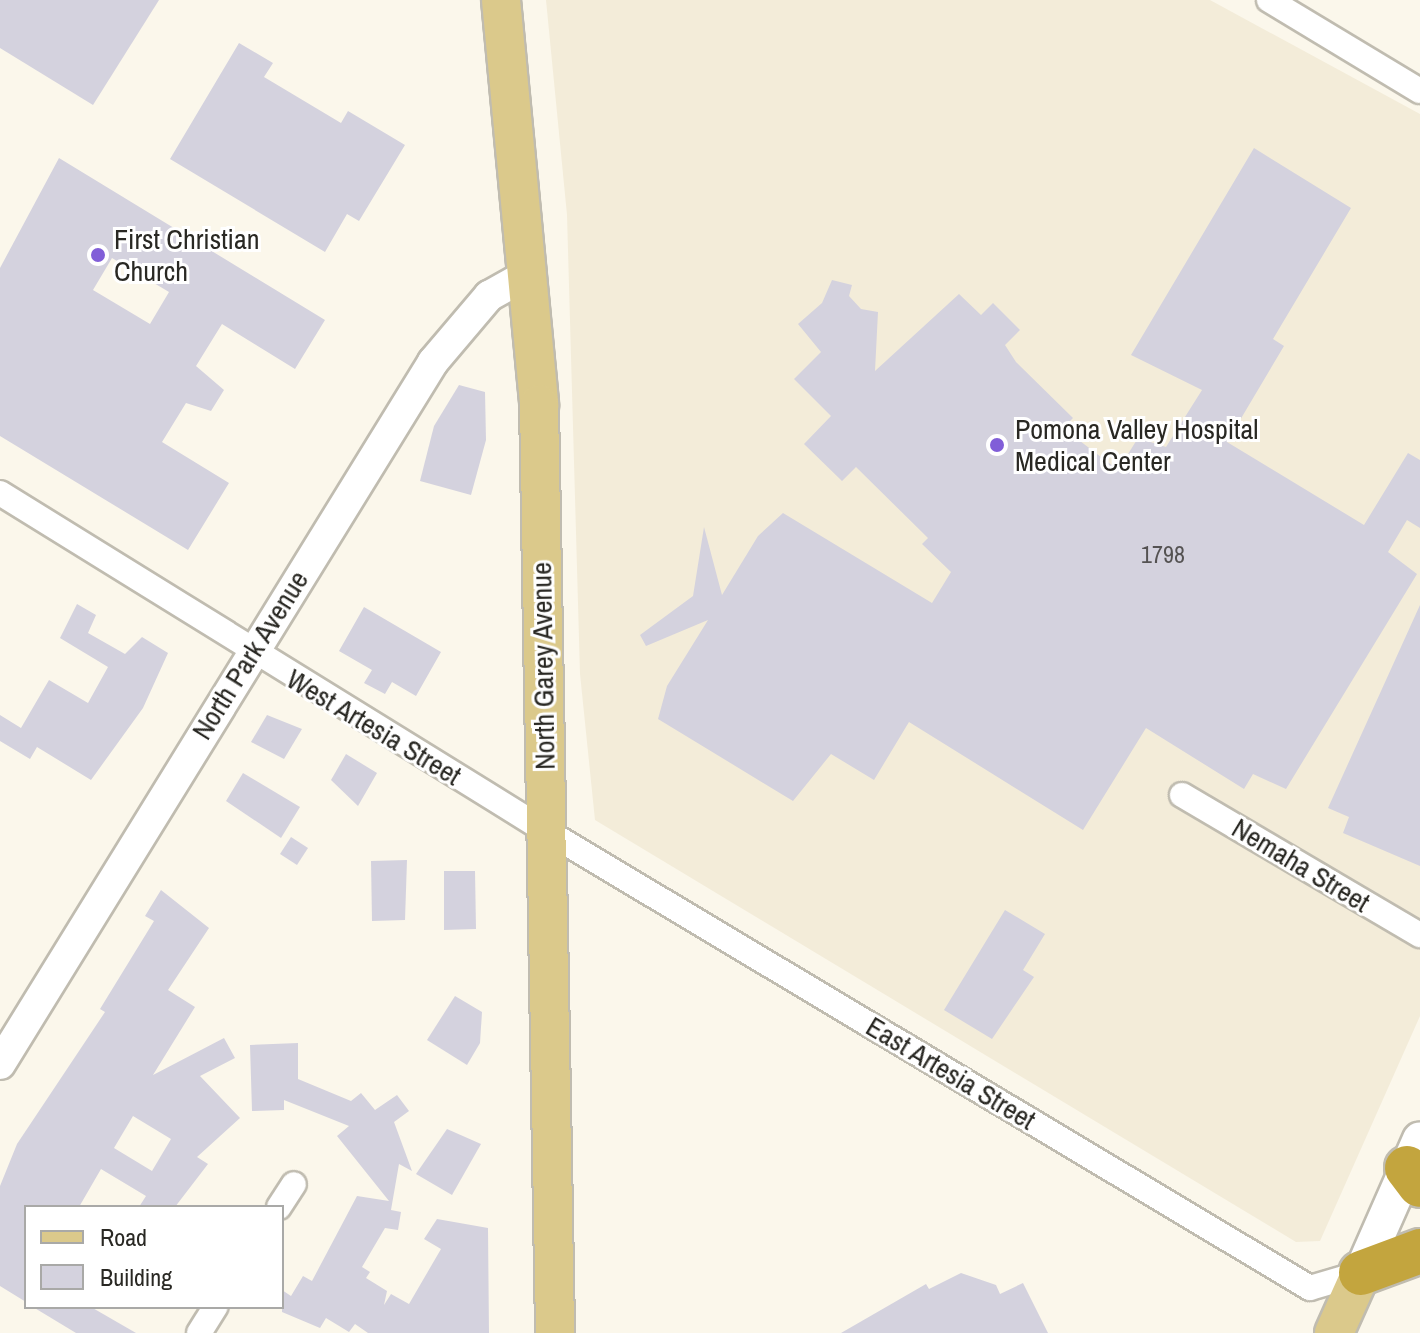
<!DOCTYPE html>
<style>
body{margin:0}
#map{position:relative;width:1420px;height:1333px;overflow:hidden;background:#fbf7eb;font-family:"Archivo Narrow",sans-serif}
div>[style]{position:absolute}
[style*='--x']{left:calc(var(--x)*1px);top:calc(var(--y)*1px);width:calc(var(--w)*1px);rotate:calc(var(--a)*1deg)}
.built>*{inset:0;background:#f3ecd9}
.building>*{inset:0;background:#d4d2de}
.roads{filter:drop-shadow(2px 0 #c0bcb0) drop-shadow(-2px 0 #c0bcb0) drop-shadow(0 2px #c0bcb0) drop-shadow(0 -2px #c0bcb0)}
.minor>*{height:24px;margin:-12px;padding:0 12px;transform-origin:12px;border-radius:12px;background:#fff}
.tertiary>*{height:30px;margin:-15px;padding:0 15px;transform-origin:15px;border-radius:15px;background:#fff}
.secondary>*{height:34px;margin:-17px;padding:0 17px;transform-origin:17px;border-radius:17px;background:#fff}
.primary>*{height:38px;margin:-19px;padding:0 19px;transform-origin:19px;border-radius:19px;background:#dbc98b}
.motorway>*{height:44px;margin:-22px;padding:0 22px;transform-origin:22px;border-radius:22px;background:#c3a53e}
.dots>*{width:22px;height:22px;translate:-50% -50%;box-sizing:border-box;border:4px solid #fff;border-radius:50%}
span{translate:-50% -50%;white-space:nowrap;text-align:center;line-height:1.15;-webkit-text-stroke:6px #fff;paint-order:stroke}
.number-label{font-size:24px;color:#545252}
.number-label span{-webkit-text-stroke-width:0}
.poi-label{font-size:28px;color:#292823}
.left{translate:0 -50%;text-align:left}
.street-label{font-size:28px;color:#292823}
.legend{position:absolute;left:24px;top:1205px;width:260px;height:104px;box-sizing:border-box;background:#fff;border:2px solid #a9a9a7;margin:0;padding:10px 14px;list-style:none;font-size:24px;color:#292823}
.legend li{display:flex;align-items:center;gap:16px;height:40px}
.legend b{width:40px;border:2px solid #a9a9a7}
</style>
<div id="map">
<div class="built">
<div style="clip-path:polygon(546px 0,1210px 0,1420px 114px,1420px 1016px,1320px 1241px,1296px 1242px,595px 820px,580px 674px,567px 215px)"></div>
</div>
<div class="building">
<div style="clip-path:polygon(0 0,159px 0,93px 105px,0 48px)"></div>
<div style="clip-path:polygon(239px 43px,273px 63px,264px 77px,341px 123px,348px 111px,405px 145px,359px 221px,347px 214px,325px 252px,170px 159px)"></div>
<div style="clip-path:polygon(1254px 148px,1351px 208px,1273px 339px,1284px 346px,1227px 442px,1364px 525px,1408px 453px,1420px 460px,1420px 528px,1407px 520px,1388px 552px,1417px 574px,1286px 789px,1253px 774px,1244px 789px,1146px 728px,1083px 830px,909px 722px,874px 780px,831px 754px,793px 801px,658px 719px,667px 686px,708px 620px,646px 646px,640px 635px,693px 596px,704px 527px,722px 595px,758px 536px,783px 513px,932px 603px,951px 572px,922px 544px,928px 538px,856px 467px,842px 481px,804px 444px,831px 416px,794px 379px,821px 352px,798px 324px,822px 303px,832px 280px,852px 285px,849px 296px,861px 309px,878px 312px,875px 371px,959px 294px,981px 315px,993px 303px,1020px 330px,1005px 345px,1016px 362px,1073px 418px,1063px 428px,1118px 470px,1138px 438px,1166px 447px,1202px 390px,1131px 355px)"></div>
<div style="clip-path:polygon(evenodd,59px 158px,325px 320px,295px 369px,222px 324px,196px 366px,224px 390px,211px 411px,186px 403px,162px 442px,229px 483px,188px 550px,0 436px,0 268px,59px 158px,112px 258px,169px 292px,150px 324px,93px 290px,112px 258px)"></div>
<div style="clip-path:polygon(459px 385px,485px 392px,486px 440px,471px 495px,420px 481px,434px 426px)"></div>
<div style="clip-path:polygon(77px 604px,96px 615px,88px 633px,125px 654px,142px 637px,168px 653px,143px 708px,91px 780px,37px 747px,30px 759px,0 741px,0 715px,21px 728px,49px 680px,88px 703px,108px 667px,60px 638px)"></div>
<div style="clip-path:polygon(1420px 605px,1420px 866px,1343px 833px,1349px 817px,1328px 808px)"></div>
<div style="clip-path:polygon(364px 607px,441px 652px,416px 696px,392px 682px,385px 694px,364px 683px,372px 670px,339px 651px)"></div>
<div style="clip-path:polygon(267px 715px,302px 729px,284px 759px,251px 742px)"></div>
<div style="clip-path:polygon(346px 754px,377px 773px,358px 806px,331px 780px)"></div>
<div style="clip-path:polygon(243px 773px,300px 807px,281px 838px,226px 801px)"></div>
<div style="clip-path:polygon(291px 837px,308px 848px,297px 865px,280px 854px)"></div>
<div style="clip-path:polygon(407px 860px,405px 920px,372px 921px,371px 861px)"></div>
<div style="clip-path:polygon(444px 871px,475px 871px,476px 929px,444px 930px)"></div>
<div style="clip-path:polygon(evenodd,161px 890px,209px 928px,168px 990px,195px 1007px,153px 1075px,224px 1038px,235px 1058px,200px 1076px,240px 1118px,197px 1157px,208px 1164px,175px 1207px,139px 1207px,146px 1196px,101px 1169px,79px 1207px,26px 1207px,26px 1302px,0 1286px,0 1186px,17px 1144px,105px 1012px,100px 1009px,154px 921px,145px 916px,161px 890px,133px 1116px,171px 1139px,152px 1171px,114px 1148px,133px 1116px)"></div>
<div style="clip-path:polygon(1005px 910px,1045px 934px,1023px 970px,1034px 977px,992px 1039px,944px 1010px)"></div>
<div style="clip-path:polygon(455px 996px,482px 1012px,480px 1043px,467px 1065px,427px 1040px)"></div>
<div style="clip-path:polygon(298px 1043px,298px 1079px,351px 1101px,361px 1093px,375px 1110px,397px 1095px,409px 1111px,394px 1122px,412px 1171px,399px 1164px,391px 1210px,401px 1212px,398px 1230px,385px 1228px,362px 1267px,370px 1272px,366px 1278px,387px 1291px,384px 1305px,391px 1294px,409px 1304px,441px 1249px,424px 1239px,437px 1219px,488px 1228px,489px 1333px,368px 1333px,355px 1324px,349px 1332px,326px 1318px,320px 1328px,282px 1312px,282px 1290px,291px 1296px,303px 1276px,312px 1281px,357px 1196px,389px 1201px,337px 1136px,349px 1126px,284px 1100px,284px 1110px,252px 1111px,250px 1045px)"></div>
<div style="clip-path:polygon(447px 1129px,481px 1144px,452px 1195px,416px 1174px)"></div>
<div style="clip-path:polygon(961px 1273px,996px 1285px,1000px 1294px,1023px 1283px,1048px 1333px,841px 1333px,926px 1284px,929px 1289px)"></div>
<div style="clip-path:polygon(33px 1307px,91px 1307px,136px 1333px,76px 1333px)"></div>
</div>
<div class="roads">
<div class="minor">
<div style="--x:1269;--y:0;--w:176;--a:31.1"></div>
<div style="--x:0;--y:493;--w:642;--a:31.76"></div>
<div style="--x:546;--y:831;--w:890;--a:30.89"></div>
<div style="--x:1310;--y:1288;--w:53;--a:-16.4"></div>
<div style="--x:1182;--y:795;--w:276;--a:30.5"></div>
<div style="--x:279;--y:1207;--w:27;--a:-57"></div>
<div style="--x:199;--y:1333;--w:31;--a:-58"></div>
</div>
<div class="tertiary">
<div style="--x:0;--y:1064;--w:825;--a:-58.33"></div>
<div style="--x:433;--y:362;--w:87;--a:-49.7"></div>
<div style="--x:489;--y:296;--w:47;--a:-29.3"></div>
</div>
<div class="secondary">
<div style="--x:1361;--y:1273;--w:146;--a:-66.2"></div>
</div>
<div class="primary">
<div style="--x:501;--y:0;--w:406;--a:84.6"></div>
<div style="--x:539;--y:404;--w:929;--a:89.01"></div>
<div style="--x:1334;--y:1333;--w:66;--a:-65.8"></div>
</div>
<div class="motorway">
<div style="--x:1407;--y:1168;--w:21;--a:53"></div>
<div style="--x:1361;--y:1273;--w:63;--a:-20.4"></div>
</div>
</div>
<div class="dots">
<div style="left:98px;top:255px;background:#815ed8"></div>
<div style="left:997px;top:445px;background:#815ed8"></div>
</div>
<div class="number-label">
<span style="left:1163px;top:555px">1798</span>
</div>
<div class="poi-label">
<span class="left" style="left:114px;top:255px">First Christian<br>Church</span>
<span class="left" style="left:1015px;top:445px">Pomona Valley Hospital<br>Medical Center</span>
</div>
<div class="street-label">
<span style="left:250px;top:655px;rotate:-58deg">North Park Avenue</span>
<span style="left:543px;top:666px;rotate:-91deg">North Garey Avenue</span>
<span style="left:374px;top:727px;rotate:31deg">West Artesia Street</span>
<span style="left:1301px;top:865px;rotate:31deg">Nemaha Street</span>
<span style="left:951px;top:1073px;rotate:31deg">East Artesia Street</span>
</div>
<ul class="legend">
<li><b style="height:10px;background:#dbc98b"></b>Road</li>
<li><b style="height:22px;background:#d4d2de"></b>Building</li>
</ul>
</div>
